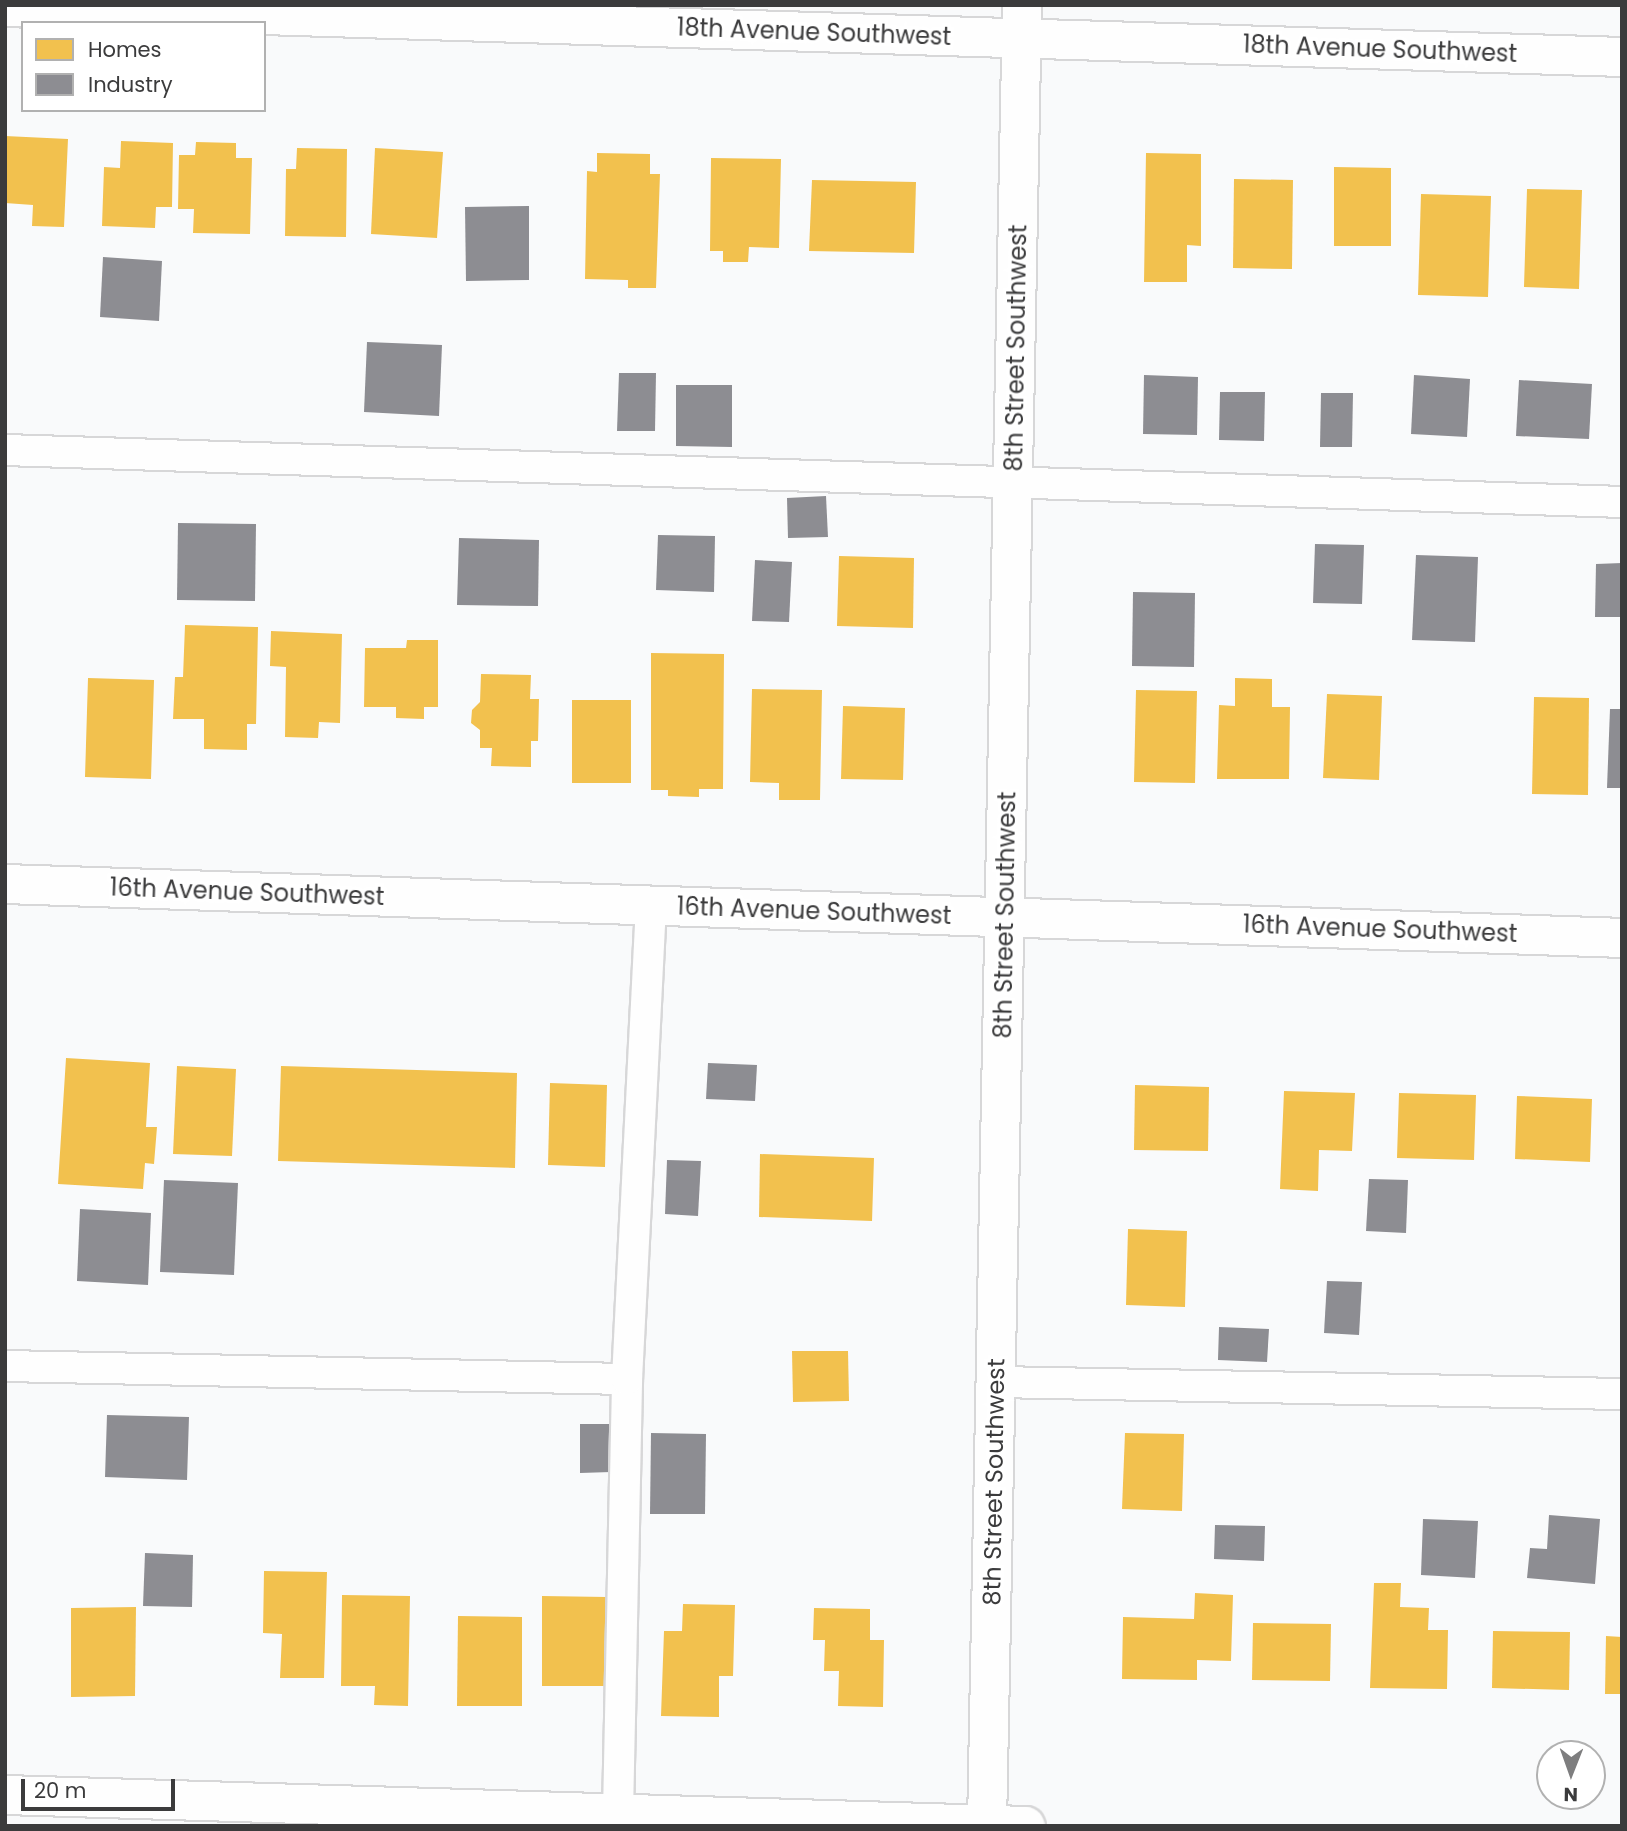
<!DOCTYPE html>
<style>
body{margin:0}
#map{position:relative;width:1627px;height:1831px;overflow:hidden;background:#f9fafb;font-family:Poppins,sans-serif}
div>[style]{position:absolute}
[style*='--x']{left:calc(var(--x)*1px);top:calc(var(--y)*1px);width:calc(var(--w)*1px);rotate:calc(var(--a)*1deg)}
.homes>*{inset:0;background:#f2c14e}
.industry>*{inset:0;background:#8d8d92}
.roads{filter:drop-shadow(2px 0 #d7d7d8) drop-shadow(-2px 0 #d7d7d8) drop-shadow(0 2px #d7d7d8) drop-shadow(0 -2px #d7d7d8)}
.service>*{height:30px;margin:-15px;padding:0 15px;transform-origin:15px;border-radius:15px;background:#fefefe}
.minor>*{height:38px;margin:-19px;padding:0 19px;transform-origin:19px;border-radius:19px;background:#fefefe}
.secondary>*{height:38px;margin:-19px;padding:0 19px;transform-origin:19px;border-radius:19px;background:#fefefe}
span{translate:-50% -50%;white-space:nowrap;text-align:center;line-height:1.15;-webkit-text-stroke:7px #fff;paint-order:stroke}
.street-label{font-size:24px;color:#3b3b3c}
.frame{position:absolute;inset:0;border:7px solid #3b3b3c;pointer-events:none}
.legend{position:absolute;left:21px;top:21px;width:245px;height:91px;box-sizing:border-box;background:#fff;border:2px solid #b1b1b1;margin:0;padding:9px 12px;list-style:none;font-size:21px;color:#3b3b3c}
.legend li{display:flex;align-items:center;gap:14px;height:35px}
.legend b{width:35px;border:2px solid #b1b1b1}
.north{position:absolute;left:1536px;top:1740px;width:70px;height:70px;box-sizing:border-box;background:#fff;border:2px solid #b1b1b1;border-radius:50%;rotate:181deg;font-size:19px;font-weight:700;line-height:28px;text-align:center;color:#3b3b3c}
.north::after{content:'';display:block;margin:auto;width:24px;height:32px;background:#7e7e7f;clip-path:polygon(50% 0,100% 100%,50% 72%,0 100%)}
.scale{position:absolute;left:21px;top:1779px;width:154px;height:32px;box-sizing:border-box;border:4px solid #3b3b3c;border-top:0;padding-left:9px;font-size:21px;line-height:24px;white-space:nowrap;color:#3b3b3c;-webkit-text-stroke:5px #fff;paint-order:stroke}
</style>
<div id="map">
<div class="homes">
<div style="clip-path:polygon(5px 136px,68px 139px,64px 227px,32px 226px,33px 205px,5px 203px)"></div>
<div style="clip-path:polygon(121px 141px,173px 143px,172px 207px,156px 207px,155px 228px,102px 226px,104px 167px,120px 168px)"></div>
<div style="clip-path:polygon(196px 142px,236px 143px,236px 158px,252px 158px,250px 234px,193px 233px,194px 209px,178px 209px,179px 155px,195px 155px)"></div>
<div style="clip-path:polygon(297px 148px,347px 149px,346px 237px,285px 236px,286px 169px,296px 169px)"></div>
<div style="clip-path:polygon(375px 148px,443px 152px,437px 238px,371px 234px)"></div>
<div style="clip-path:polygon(597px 153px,650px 154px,650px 174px,660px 174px,656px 288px,628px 288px,628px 280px,585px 279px,587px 171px,597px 172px)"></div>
<div style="clip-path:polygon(1146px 153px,1201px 154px,1201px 246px,1187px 245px,1187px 282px,1144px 282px)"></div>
<div style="clip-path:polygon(711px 158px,781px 159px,779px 248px,749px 247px,748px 262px,723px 262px,723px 251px,710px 251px)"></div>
<div style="clip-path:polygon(1334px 167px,1391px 168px,1391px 246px,1334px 246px)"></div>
<div style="clip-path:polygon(1234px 179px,1293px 180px,1292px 269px,1233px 268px)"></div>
<div style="clip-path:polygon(812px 180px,916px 182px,914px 253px,809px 251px)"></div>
<div style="clip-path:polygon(1527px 189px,1582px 190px,1579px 289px,1524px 287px)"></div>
<div style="clip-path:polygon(1421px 194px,1491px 196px,1488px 297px,1418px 295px)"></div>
<div style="clip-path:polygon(839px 556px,914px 558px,913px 628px,837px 626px)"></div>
<div style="clip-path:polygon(185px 625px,258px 627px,256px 724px,247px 724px,247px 750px,204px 749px,204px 719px,173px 719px,175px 677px,183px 677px)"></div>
<div style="clip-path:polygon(271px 631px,342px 634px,340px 723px,319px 722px,318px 738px,285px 737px,286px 667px,270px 666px)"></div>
<div style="clip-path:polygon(407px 640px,438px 640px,438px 707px,424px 707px,424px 719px,396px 718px,396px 707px,364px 707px,365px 648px,406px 648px)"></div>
<div style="clip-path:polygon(651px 653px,724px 654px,723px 789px,699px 789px,699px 797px,668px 796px,668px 790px,651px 790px)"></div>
<div style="clip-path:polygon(481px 674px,531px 675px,530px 699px,539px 699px,538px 741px,531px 741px,531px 767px,491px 766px,492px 748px,480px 748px,480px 730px,471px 723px,472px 710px,480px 702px)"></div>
<div style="clip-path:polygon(88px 678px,154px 680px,151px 779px,85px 777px)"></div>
<div style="clip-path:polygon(1235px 678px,1272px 679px,1272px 707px,1290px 707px,1289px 779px,1217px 779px,1219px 705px,1235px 706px)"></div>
<div style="clip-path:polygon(752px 689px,822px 690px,820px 800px,779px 800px,779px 783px,750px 782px)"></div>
<div style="clip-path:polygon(1136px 690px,1197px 691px,1195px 783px,1134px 782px)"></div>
<div style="clip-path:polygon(1327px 694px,1382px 696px,1379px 780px,1323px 778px)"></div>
<div style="clip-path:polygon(1534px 697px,1589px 698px,1588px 795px,1532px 794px)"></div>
<div style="clip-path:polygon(572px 700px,631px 700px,631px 783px,572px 783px)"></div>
<div style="clip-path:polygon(843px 706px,905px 708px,903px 780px,841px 779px)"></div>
<div style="clip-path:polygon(66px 1058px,150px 1063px,146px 1127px,157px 1127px,154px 1164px,145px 1163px,143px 1189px,58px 1184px)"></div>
<div style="clip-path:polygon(177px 1066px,236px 1069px,232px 1156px,173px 1154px)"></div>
<div style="clip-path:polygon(281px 1066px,517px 1073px,515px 1168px,278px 1161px)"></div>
<div style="clip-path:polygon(550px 1083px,607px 1085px,605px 1167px,548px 1165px)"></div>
<div style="clip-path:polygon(1135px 1085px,1209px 1087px,1208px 1151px,1134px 1150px)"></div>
<div style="clip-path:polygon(1284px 1091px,1355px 1093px,1352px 1151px,1319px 1150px,1318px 1191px,1280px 1189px)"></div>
<div style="clip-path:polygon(1399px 1093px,1476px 1095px,1474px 1160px,1397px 1158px)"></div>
<div style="clip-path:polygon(1517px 1096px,1592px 1099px,1590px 1162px,1515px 1159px)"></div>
<div style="clip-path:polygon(760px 1154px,874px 1158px,872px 1221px,759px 1217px)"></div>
<div style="clip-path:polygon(1128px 1229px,1187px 1231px,1185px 1307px,1126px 1305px)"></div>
<div style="clip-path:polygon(792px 1351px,848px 1351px,849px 1401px,793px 1402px)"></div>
<div style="clip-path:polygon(1125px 1433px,1184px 1434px,1182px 1511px,1122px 1509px)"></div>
<div style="clip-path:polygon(264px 1571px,327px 1572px,324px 1678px,280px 1678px,282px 1634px,263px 1633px)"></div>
<div style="clip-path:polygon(1374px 1583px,1401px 1583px,1400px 1607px,1429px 1608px,1428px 1630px,1448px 1630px,1447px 1689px,1370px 1688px)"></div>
<div style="clip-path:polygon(1195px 1593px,1233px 1595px,1231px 1661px,1197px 1660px,1197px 1680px,1122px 1679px,1123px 1617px,1194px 1619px)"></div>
<div style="clip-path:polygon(342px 1595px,410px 1596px,408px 1706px,374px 1705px,375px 1686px,341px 1686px)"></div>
<div style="clip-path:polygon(542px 1596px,607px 1597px,606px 1686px,542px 1686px)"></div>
<div style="clip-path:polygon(683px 1604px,735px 1605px,733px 1676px,719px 1676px,719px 1717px,661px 1716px,664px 1631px,682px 1631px)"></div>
<div style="clip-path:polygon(136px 1607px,135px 1696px,71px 1697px,71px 1608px)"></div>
<div style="clip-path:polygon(814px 1608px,870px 1609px,870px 1640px,884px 1640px,883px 1707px,838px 1706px,839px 1671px,824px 1671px,825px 1640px,813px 1640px)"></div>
<div style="clip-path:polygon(458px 1616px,522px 1617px,522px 1706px,457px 1706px)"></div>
<div style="clip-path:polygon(1253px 1623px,1331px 1624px,1330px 1681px,1252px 1680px)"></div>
<div style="clip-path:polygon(1493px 1631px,1570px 1632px,1569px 1690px,1492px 1688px)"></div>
<div style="clip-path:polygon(1606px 1636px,1622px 1637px,1622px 1694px,1605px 1694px)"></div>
</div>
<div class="industry">
<div style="clip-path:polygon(529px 206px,529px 280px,466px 281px,465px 207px)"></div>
<div style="clip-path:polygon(103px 257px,162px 261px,159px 321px,100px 317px)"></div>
<div style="clip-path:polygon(367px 342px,442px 345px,439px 416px,364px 412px)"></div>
<div style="clip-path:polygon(619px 373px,656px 373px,655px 431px,617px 431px)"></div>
<div style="clip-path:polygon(1144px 375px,1198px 377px,1197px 435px,1143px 434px)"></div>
<div style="clip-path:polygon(1414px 375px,1470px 379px,1467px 437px,1411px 434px)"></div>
<div style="clip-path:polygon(1519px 380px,1592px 384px,1589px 439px,1516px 436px)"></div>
<div style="clip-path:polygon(676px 385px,732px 385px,732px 447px,676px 446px)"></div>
<div style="clip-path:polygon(1220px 392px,1265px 392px,1264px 441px,1219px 440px)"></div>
<div style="clip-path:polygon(1321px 393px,1353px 393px,1352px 447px,1320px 447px)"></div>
<div style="clip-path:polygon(826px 496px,828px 537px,788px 538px,787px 498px)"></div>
<div style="clip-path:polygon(178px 523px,256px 524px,255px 601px,177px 600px)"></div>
<div style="clip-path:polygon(658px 535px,715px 536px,714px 592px,656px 590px)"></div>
<div style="clip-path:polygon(459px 538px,539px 540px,538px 606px,457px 605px)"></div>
<div style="clip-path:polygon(1315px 544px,1364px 545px,1362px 604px,1313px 603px)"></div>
<div style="clip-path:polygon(1416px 555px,1478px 557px,1475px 642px,1412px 640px)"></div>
<div style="clip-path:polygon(755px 560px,792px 562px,789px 622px,752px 621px)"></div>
<div style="clip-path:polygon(1622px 563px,1622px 617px,1595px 617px,1596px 564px)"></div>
<div style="clip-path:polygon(1133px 592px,1195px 593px,1194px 667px,1132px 666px)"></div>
<div style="clip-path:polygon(1610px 709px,1622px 709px,1622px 788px,1607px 788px)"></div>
<div style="clip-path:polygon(708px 1063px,757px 1065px,755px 1101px,706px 1099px)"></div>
<div style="clip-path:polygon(667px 1160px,701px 1161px,698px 1216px,665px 1214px)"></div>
<div style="clip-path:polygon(1369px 1179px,1408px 1180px,1406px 1233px,1366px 1231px)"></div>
<div style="clip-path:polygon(164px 1180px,238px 1183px,234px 1275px,160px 1272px)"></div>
<div style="clip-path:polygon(80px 1209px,151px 1213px,148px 1285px,77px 1281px)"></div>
<div style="clip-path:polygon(1327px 1281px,1362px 1282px,1359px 1335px,1324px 1333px)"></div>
<div style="clip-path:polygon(1219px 1327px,1269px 1329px,1267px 1362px,1218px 1360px)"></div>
<div style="clip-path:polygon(107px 1415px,189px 1417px,187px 1480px,105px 1477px)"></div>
<div style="clip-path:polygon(580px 1424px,612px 1424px,611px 1472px,580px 1473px)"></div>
<div style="clip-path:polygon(651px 1433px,706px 1434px,705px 1514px,650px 1514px)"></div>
<div style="clip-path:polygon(1549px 1515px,1600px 1519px,1595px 1584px,1527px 1578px,1530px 1548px,1547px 1549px)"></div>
<div style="clip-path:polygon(1423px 1519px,1478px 1521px,1475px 1578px,1421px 1575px)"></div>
<div style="clip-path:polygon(1215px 1525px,1265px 1526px,1264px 1561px,1214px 1559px)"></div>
<div style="clip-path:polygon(145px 1553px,193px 1555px,192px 1607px,143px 1606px)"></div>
</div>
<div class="roads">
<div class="service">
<div style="--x:5;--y:450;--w:1618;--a:1.84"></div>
<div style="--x:5;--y:1366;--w:622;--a:1.2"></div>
<div style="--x:996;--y:1382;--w:626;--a:1.1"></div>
<div style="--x:618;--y:1813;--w:434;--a:-88.8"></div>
<div style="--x:627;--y:1379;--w:474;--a:-87.1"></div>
</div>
<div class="minor">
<div style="--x:5;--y:7;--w:1618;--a:1.77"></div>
<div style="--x:987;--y:1826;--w:1821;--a:-88.9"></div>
</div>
<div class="secondary">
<div style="--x:5;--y:884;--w:1618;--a:1.91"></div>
<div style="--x:5;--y:1795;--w:1021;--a:1.74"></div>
</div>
</div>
<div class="street-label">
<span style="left:814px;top:32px;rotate:2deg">18th Avenue Southwest</span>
<span style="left:1380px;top:49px;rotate:2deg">18th Avenue Southwest</span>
<span style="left:1016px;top:348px;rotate:-89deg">8th Street Southwest</span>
<span style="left:247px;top:892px;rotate:2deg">16th Avenue Southwest</span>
<span style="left:814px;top:911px;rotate:2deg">16th Avenue Southwest</span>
<span style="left:1005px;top:915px;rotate:-89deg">8th Street Southwest</span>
<span style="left:1380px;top:929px;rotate:2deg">16th Avenue Southwest</span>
<span style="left:994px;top:1482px;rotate:-89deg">8th Street Southwest</span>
</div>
<div class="frame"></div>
<ul class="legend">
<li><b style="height:19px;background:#f2c14e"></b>Homes</li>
<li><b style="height:19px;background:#8d8d92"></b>Industry</li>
</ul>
<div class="north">N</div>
<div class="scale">20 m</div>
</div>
